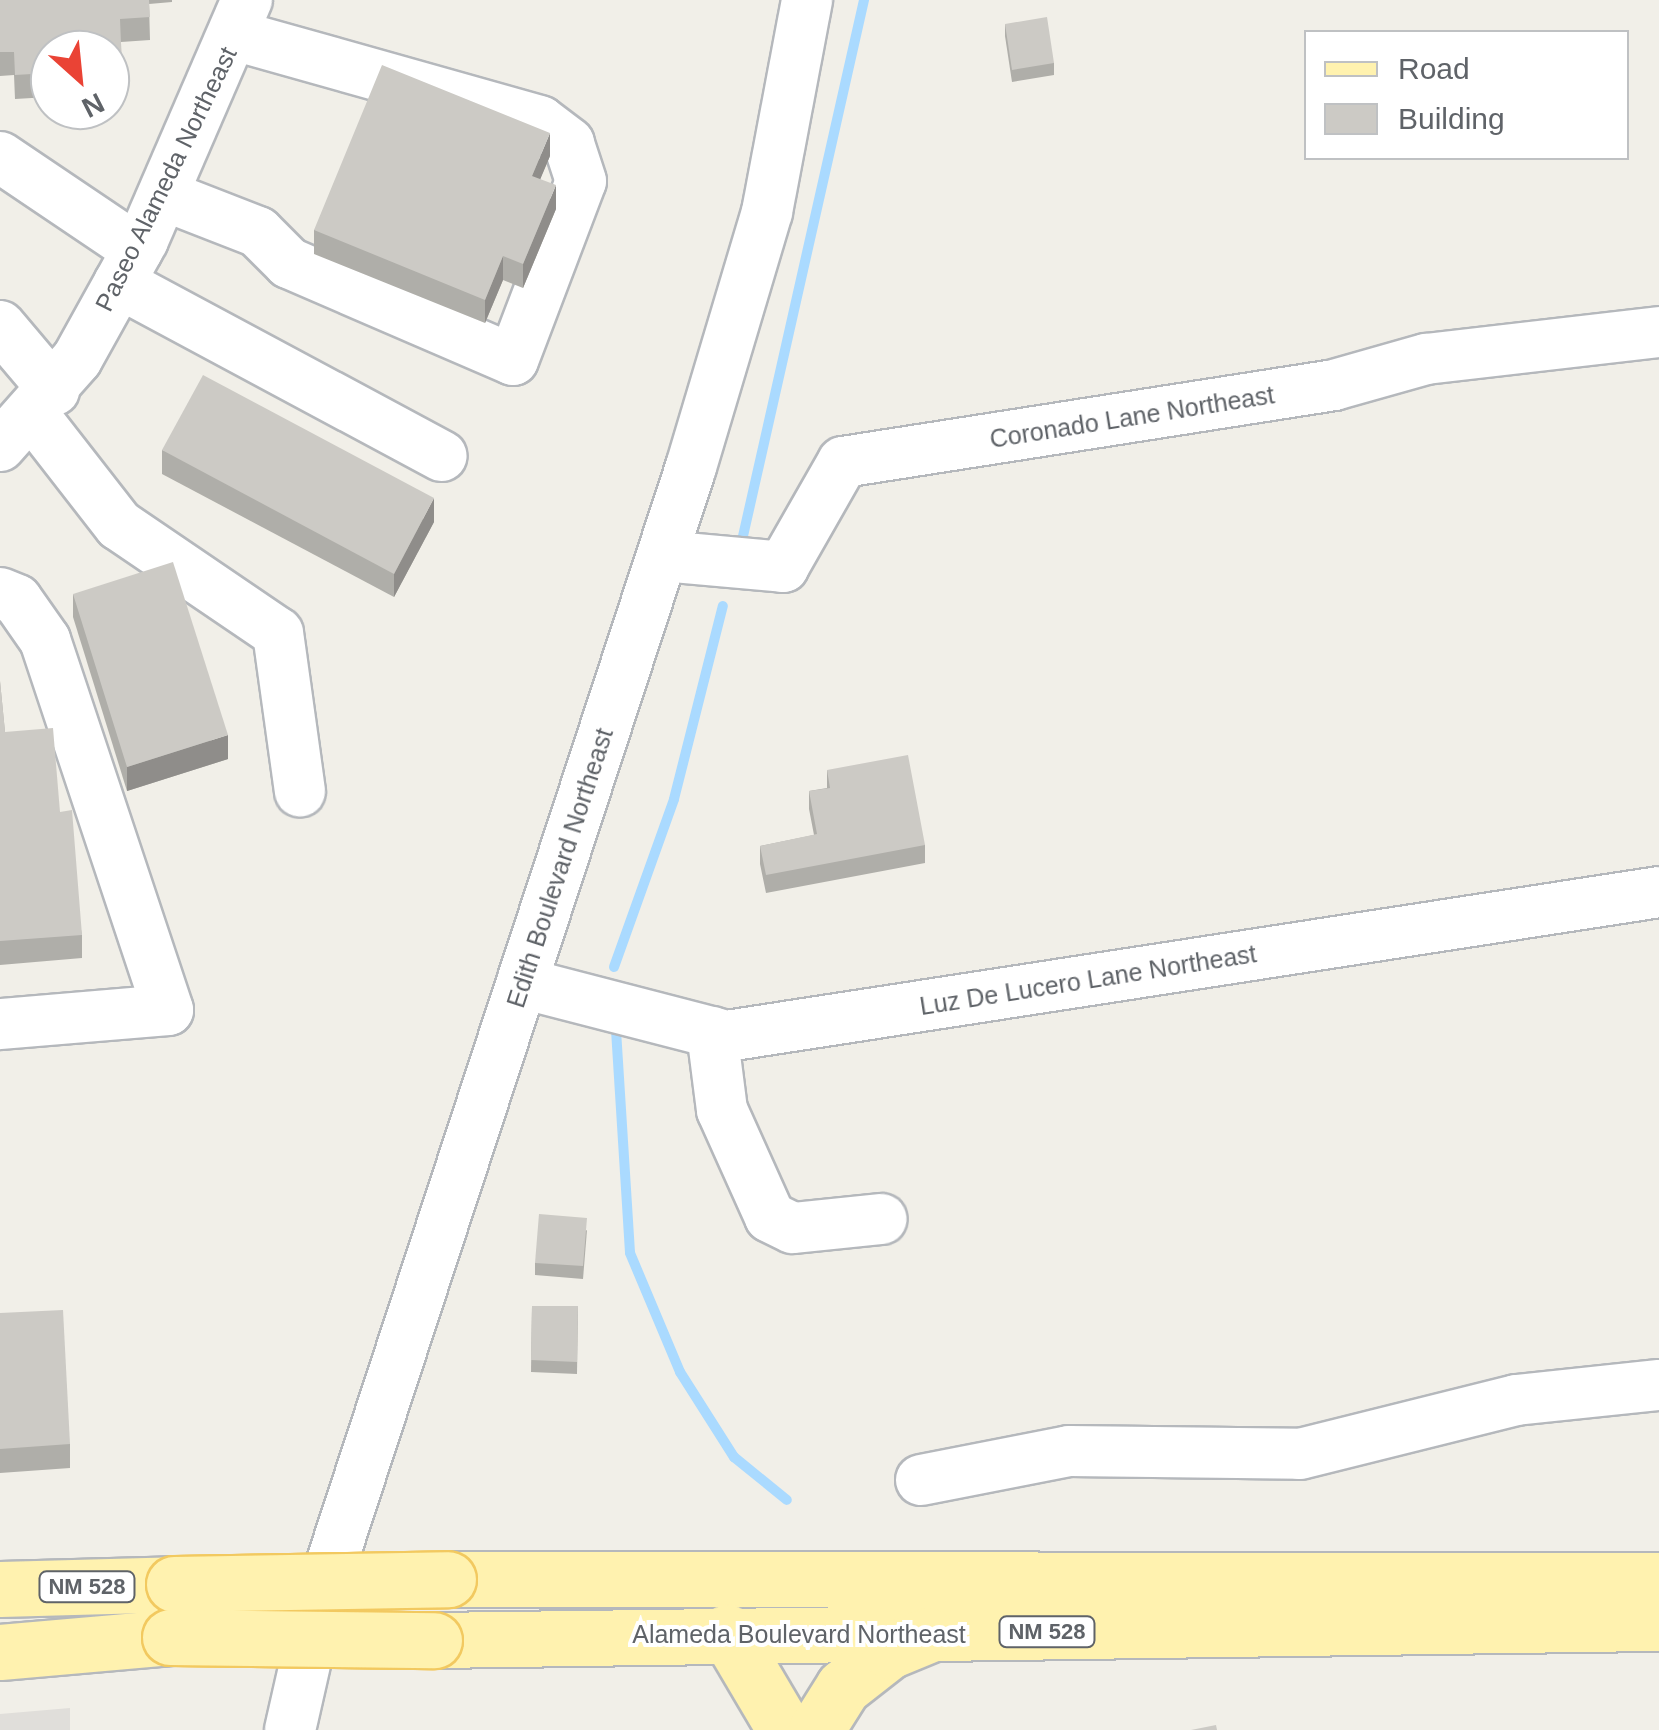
<!DOCTYPE html>
<style>
body{margin:0}
#map{position:relative;width:1659px;height:1730px;overflow:hidden;background:#f1efe8;font-family:Helvetica,sans-serif}
div>[style]{position:absolute}
[style*='--x']{left:calc(var(--x)*1px);top:calc(var(--y)*1px);width:calc(var(--w)*1px);rotate:calc(var(--a)*1deg)}
.industrial>*{inset:0;background:#e0deda}
.stream>*{height:10px;margin:-5px;padding:0 5px;transform-origin:5px;border-radius:5px;background:#aadaff}
.roads{filter:drop-shadow(2px 0 #b5b8bc) drop-shadow(-2px 0 #b5b8bc) drop-shadow(0 2px #b5b8bc) drop-shadow(0 -2px #b5b8bc)}
.minor>*{height:50px;margin:-25px;padding:0 25px;transform-origin:25px;border-radius:25px;background:#fff}
.major>*{height:55px;margin:-27.5px;padding:0 27.5px;transform-origin:27.5px;border-radius:27.5px;background:#fff2af}
.bridges{filter:drop-shadow(2px 0 #f2c960) drop-shadow(-2px 0 #f2c960) drop-shadow(0 2px #f2c960) drop-shadow(0 -2px #f2c960)}
.major-bridge>*{height:55px;margin:-27.5px;padding:0 27.5px;transform-origin:27.5px;border-radius:27.5px;background:#fff2af}
.wall>*{inset:0;background:#afaea9}
.shaded-wall>*{inset:0;background:#8f8d8a}
.building>*{inset:0;background:#cccac5}
span{translate:-50% -50%;white-space:nowrap;text-align:center;line-height:1.15;-webkit-text-stroke:8px #fff;paint-order:stroke}
.shield-label span{padding:2px 8px;background:#fff;border:2px solid;border-radius:8px;-webkit-text-stroke-width:0}
.shield-label{font-size:22px;color:#5f6368;font-weight:700}
.street-label{font-size:25px;color:#5f6368}
.legend{position:absolute;left:1304px;top:30px;width:325px;height:130px;box-sizing:border-box;background:#fff;border:2px solid #bfc1c3;margin:0;padding:12px 18px;list-style:none;font-size:30px;color:#5f6368}
.legend li{display:flex;align-items:center;gap:20px;height:50px}
.legend b{width:50px;border:2px solid #bfc1c3}
.north{position:absolute;left:30px;top:30px;width:100px;height:100px;box-sizing:border-box;background:#fff;border:2px solid #bfc1c3;border-radius:50%;rotate:153deg;font-size:28px;font-weight:700;line-height:40px;text-align:center;color:#5f6368}
.north::after{content:'';display:block;margin:auto;width:35px;height:45px;background:#ea4335;clip-path:polygon(50% 0,100% 100%,50% 72%,0 100%)}
</style>
<div id="map">
<div class="industrial">
<div style="clip-path:polygon(70px 1708px,70px 1730px,0 1730px,0 1714px)"></div>
</div>
<div class="stream">
<div style="--x:741;--y:545;--w:559;--a:-77.28"></div>
<div style="--x:614;--y:967;--w:178;--a:-70.3"></div>
<div style="--x:674;--y:799;--w:199;--a:-75.8"></div>
<div style="--x:616;--y:1030;--w:223;--a:86.4"></div>
<div style="--x:630;--y:1253;--w:129;--a:67.2"></div>
<div style="--x:680;--y:1372;--w:101;--a:57.6"></div>
<div style="--x:734;--y:1457;--w:68;--a:39.1"></div>
</div>
<div class="roads">
<div class="minor">
<div style="--x:0;--y:157;--w:166;--a:34"></div>
<div style="--x:163;--y:195;--w:102;--a:21.3"></div>
<div style="--x:258;--y:232;--w:44;--a:45"></div>
<div style="--x:289;--y:263;--w:244;--a:23.4"></div>
<div style="--x:513;--y:360;--w:191;--a:-69.2"></div>
<div style="--x:581;--y:181;--w:40;--a:-108"></div>
<div style="--x:569;--y:143;--w:36;--a:-143"></div>
<div style="--x:540;--y:121;--w:317;--a:-164.3"></div>
<div style="--x:119;--y:283;--w:366;--a:28.2"></div>
<div style="--x:0;--y:326;--w:84;--a:49.8"></div>
<div style="--x:34;--y:416;--w:138;--a:52.1"></div>
<div style="--x:119;--y:525;--w:192;--a:34.2"></div>
<div style="--x:278;--y:633;--w:160;--a:82.1"></div>
<div style="--x:0;--y:446;--w:116;--a:-48.5"></div>
<div style="--x:77;--y:359;--w:136;--a:-61"></div>
<div style="--x:143;--y:240;--w:262;--a:-66.6"></div>
<div style="--x:663;--y:556;--w:121;--a:5.2"></div>
<div style="--x:783;--y:567;--w:121;--a:-60.3"></div>
<div style="--x:843;--y:462;--w:497;--a:-8.9"></div>
<div style="--x:1334;--y:385;--w:96;--a:-15.8"></div>
<div style="--x:1426;--y:359;--w:235;--a:-6.6"></div>
<div style="--x:0;--y:593;--w:18;--a:22"></div>
<div style="--x:17;--y:600;--w:49;--a:55"></div>
<div style="--x:45;--y:640;--w:390;--a:71.6"></div>
<div style="--x:168;--y:1010;--w:169;--a:175.2"></div>
<div style="--x:522;--y:983;--w:212;--a:14.5"></div>
<div style="--x:727;--y:1036;--w:943;--a:-8.78"></div>
<div style="--x:712;--y:1032;--w:79;--a:82.7"></div>
<div style="--x:722;--y:1110;--w:117;--a:65.8"></div>
<div style="--x:770;--y:1217;--w:25;--a:26"></div>
<div style="--x:793;--y:1228;--w:89;--a:-5.8"></div>
<div style="--x:921;--y:1480;--w:151;--a:-11.1"></div>
<div style="--x:1069;--y:1451;--w:231;--a:0.7"></div>
<div style="--x:1300;--y:1454;--w:223;--a:-14"></div>
<div style="--x:1516;--y:1400;--w:144;--a:-6"></div>
<div style="--x:290;--y:1730;--w:135;--a:-77.2"></div>
<div style="--x:320;--y:1598;--w:1190;--a:-71.84"></div>
<div style="--x:691;--y:467;--w:266;--a:-73.4"></div>
<div style="--x:767;--y:212;--w:216;--a:-79.3"></div>
</div>
<div class="major">
<div style="--x:448;--y:1579;--w:1211;--a:0.05"></div>
<div style="--x:0;--y:1589;--w:174;--a:-1.6"></div>
<div style="--x:727;--y:1632;--w:114;--a:59.4"></div>
<div style="--x:434;--y:1640;--w:1225;--a:-0.8"></div>
<div style="--x:0;--y:1652;--w:171;--a:-5"></div>
<div style="--x:816;--y:1730;--w:51;--a:-57.9"></div>
<div style="--x:843;--y:1687;--w:58;--a:-38"></div>
<div style="--x:889;--y:1651;--w:42;--a:-22.3"></div>
</div>
</div>
<div class="bridges">
<div class="major-bridge">
<div style="--x:174;--y:1584;--w:274;--a:-1"></div>
<div style="--x:170;--y:1637;--w:264;--a:0.7"></div>
</div>
</div>
<div class="wall">
<div style="clip-path:polygon(0 0,172px 0,172px 2px,149px 4px,150px 40px,121px 42px,122px 91px,110px 92px,110px 50px,50px 50px,50px 110px,88px 110px,88px 118px,50px 120px,49px 97px,15px 99px,14px 75px,0 76px)"></div>
<div style="clip-path:polygon(1005px 24px,1054px 63px,1054px 75px,1012px 82px,1005px 36px)"></div>
<div style="clip-path:polygon(550px 156px,540px 179px,556px 209px,523px 288px,503px 280px,485px 323px,314px 254px,314px 230px)"></div>
<div style="clip-path:polygon(162px 450px,434px 522px,394px 597px,162px 474px)"></div>
<div style="clip-path:polygon(73px 594px,228px 759px,127px 791px,73px 617px)"></div>
<div style="clip-path:polygon(0 681px,5px 732px,60px 812px,82px 935px,82px 958px,0 965px)"></div>
<div style="clip-path:polygon(827px 770px,925px 845px,925px 863px,766px 893px,760px 864px,760px 846px,814px 835px,809px 809px,809px 791px,827px 788px)"></div>
<div style="clip-path:polygon(587px 1230px,583px 1279px,535px 1275px,535px 1263px)"></div>
<div style="clip-path:polygon(532px 1306px,578px 1306px,577px 1374px,531px 1372px)"></div>
<div style="clip-path:polygon(0 1313px,70px 1444px,70px 1468px,0 1473px)"></div>
</div>
<div class="shaded-wall">
<div style="clip-path:polygon(550px 133px,550px 156px,532px 199px,532px 176px)"></div>
<div style="clip-path:polygon(556px 185px,556px 209px,523px 288px,523px 264px)"></div>
<div style="clip-path:polygon(503px 256px,503px 280px,485px 323px,485px 300px)"></div>
<div style="clip-path:polygon(434px 498px,434px 522px,394px 597px,394px 574px)"></div>
<div style="clip-path:polygon(228px 735px,228px 759px,127px 791px,127px 767px)"></div>
</div>
<div class="building">
<div style="clip-path:polygon(0 0,149px 0,150px 17px,120px 19px,122px 68px,110px 68px,110px 50px,50px 50px,50px 97px,49px 73px,15px 75px,14px 52px,0 52px)"></div>
<div style="clip-path:polygon(1047px 17px,1054px 63px,1012px 70px,1005px 24px)"></div>
<div style="clip-path:polygon(382px 65px,550px 133px,532px 176px,556px 185px,523px 264px,503px 256px,485px 300px,314px 230px)"></div>
<div style="clip-path:polygon(203px 375px,434px 498px,394px 574px,162px 450px)"></div>
<div style="clip-path:polygon(173px 562px,228px 735px,127px 767px,73px 594px)"></div>
<div style="clip-path:polygon(0 681px,5px 732px,53px 728px,60px 812px,72px 810px,82px 935px,0 941px)"></div>
<div style="clip-path:polygon(908px 755px,925px 845px,766px 875px,760px 846px,817px 834px,809px 791px,830px 788px,827px 770px)"></div>
<div style="clip-path:polygon(539px 1214px,587px 1218px,583px 1266px,535px 1263px)"></div>
<div style="clip-path:polygon(532px 1306px,578px 1306px,577px 1362px,531px 1360px)"></div>
<div style="clip-path:polygon(63px 1310px,70px 1444px,0 1449px,0 1313px)"></div>
<div style="clip-path:polygon(1216px 1725px,1217px 1730px,1191px 1730px)"></div>
</div>
<div class="shield-label">
<span style="left:87px;top:1587px">NM 528</span>
<span style="left:1047px;top:1632px">NM 528</span>
</div>
<div class="street-label">
<span style="left:166px;top:179px;rotate:-64deg">Paseo Alameda Northeast</span>
<span style="left:1132px;top:417px;rotate:-9deg">Coronado Lane Northeast</span>
<span style="left:560px;top:868px;rotate:-72deg">Edith Boulevard Northeast</span>
<span style="left:1088px;top:980px;rotate:-9deg">Luz De Lucero Lane Northeast</span>
<span style="left:799px;top:1634px">Alameda Boulevard Northeast</span>
</div>
<ul class="legend">
<li><b style="height:12px;background:#fff2af"></b>Road</li>
<li><b style="height:28px;background:#cccac5"></b>Building</li>
</ul>
<div class="north">N</div>
</div>
